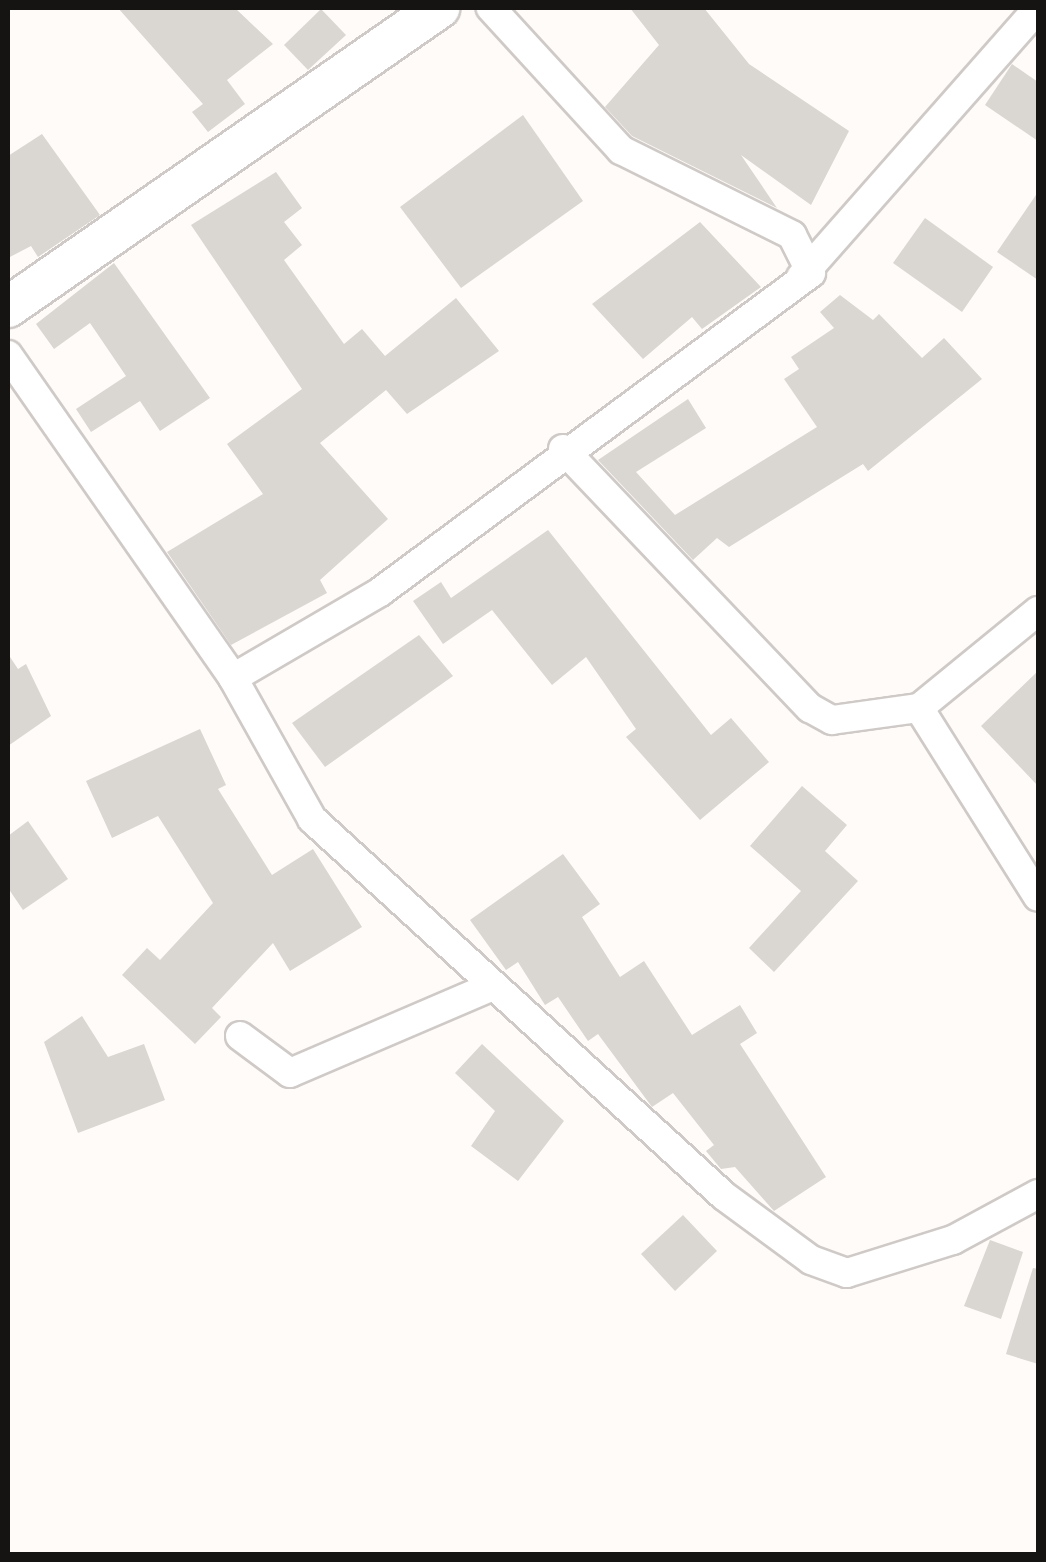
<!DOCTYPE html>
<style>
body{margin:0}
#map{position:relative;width:1046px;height:1562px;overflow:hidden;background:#fefbf9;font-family:"Noto Serif",serif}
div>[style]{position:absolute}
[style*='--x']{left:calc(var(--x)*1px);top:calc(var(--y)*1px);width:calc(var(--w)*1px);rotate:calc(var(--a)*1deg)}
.building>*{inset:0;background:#dad6d1}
.roads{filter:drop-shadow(2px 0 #cfcac7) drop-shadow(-2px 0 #cfcac7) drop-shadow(0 2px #cfcac7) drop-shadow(0 -2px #cfcac7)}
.street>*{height:28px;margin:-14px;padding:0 14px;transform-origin:14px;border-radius:14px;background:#fff}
.secondary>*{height:40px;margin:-20px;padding:0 20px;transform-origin:20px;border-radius:20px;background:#fff}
span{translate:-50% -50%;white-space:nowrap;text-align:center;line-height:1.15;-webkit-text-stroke:8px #fefbf9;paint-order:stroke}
.frame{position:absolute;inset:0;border:10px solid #161413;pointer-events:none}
</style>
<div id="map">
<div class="building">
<div style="clip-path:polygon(118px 8px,235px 8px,273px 44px,227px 80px,245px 104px,208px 132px,192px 112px,203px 104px)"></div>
<div style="clip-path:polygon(630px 8px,704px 8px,749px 64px,849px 131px,811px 205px,741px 155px,777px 208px,632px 136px,605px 107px,659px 45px)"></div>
<div style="clip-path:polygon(321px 9px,346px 35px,308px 70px,284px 45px)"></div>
<div style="clip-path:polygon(1012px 64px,1038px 82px,1038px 141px,985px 105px)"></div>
<div style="clip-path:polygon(523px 115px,583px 201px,461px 288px,400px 207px)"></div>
<div style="clip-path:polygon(42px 134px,100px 215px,38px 257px,31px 246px,8px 258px,8px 156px)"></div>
<div style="clip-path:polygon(276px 172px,302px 208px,284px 222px,302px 245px,284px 260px,344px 344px,362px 329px,385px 356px,456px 298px,499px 351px,407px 414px,386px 390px,320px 443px,388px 519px,320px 580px,327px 593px,231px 645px,167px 552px,263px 494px,227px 444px,302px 389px,191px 225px)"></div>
<div style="clip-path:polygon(1038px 192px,1038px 280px,997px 252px)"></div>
<div style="clip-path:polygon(925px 218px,993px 267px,962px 312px,893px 263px)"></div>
<div style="clip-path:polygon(700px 222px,761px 287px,702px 329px,692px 317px,643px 359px,592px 304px)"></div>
<div style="clip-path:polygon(114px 263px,210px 398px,160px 431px,140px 401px,91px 432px,76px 409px,126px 376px,90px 323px,54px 349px,36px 324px)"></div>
<div style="clip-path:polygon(840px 295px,873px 320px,879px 314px,922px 358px,944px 338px,982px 379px,868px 471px,863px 464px,729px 547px,717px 538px,693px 560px,598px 460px,688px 399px,706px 428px,636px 472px,675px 515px,817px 427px,784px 379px,799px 369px,791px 357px,834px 328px,820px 312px)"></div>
<div style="clip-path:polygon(548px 530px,711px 735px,731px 718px,769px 762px,700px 820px,626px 737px,636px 729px,586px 657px,552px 685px,492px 610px,443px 644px,413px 601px,441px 582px,451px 598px)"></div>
<div style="clip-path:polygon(419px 635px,453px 676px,325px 767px,292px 723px)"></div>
<div style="clip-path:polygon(8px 654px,18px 669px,26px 664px,51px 716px,8px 746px)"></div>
<div style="clip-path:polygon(1038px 671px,1038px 786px,981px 726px)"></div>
<div style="clip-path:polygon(200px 729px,226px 785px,218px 789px,272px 875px,313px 849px,362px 927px,290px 971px,273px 943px,212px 1008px,221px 1017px,195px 1044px,122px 975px,147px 948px,160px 960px,213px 903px,158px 816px,112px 838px,86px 781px)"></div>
<div style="clip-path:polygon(802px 786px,847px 825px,825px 851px,858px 881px,774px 972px,749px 948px,801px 891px,750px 846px)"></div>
<div style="clip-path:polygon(28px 821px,68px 879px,23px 910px,8px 888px,8px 836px)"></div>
<div style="clip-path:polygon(563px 854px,600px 904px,582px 917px,620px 977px,644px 961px,692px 1035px,740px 1005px,757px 1033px,740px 1044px,826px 1177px,774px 1211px,735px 1167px,721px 1169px,706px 1151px,714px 1145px,673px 1093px,652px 1107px,598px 1034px,588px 1041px,558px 997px,545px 1005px,518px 962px,506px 970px,470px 920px)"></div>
<div style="clip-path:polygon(82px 1016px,108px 1057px,144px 1044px,165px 1100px,78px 1133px,44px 1042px)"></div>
<div style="clip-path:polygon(482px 1044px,564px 1121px,518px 1181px,471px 1146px,495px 1111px,455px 1073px)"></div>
<div style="clip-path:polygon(683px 1215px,717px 1251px,675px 1291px,641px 1254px)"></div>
<div style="clip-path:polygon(990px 1240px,1023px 1252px,1001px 1319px,964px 1306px)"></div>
<div style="clip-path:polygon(1033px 1268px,1038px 1269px,1038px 1364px,1006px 1354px)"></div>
</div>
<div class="roads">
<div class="street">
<div style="--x:801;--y:277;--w:359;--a:-48.6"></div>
<div style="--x:8;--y:355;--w:394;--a:55.1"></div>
<div style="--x:233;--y:678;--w:162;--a:60.7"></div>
<div style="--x:312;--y:819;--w:558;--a:42.46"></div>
<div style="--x:724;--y:1196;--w:108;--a:36.3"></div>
<div style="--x:811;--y:1260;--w:38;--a:20"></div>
<div style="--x:847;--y:1273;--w:111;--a:-17.3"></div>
<div style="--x:953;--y:1240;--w:97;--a:-28.4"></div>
<div style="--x:563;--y:449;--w:358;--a:46.4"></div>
<div style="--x:810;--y:708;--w:25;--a:29"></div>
<div style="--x:832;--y:720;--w:88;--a:-7.9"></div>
<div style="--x:919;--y:708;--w:154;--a:-39.2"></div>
<div style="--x:233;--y:678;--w:170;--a:-30.3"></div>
<div style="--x:380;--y:592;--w:536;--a:-36.51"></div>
<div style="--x:811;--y:273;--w:42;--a:-116.6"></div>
<div style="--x:792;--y:235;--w:191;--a:-153.6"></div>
<div style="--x:621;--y:150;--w:193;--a:-132.5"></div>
<div style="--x:919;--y:708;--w:223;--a:57.8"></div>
<div style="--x:240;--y:1036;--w:62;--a:36.5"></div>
<div style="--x:290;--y:1073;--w:221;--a:-23.2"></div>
</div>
<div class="secondary">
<div style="--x:8;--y:307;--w:525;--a:-34.75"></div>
</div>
</div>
<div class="frame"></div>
</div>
